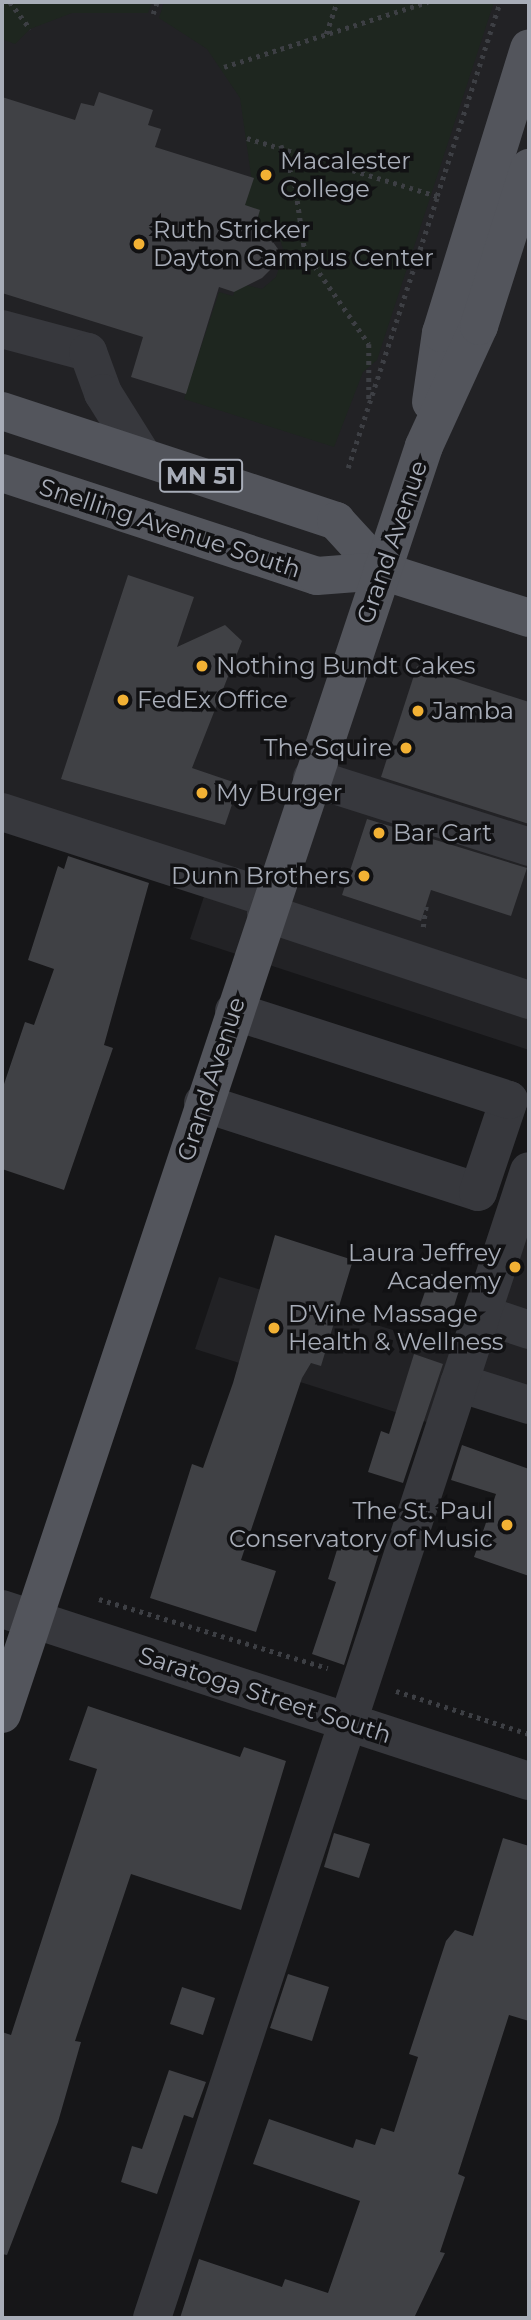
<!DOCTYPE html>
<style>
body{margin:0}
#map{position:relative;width:531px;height:2320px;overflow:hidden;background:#161618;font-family:Montserrat,sans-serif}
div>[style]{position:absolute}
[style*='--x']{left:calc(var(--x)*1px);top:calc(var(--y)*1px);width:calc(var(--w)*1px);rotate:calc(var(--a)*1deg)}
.built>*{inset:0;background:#222225}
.green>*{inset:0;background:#1e261f}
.building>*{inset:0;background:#404145}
.path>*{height:4.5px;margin-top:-2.25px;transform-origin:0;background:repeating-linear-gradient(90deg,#3d3f44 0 3.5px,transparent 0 8.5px)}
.minor>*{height:38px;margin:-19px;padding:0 19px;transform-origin:19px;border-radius:19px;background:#37383d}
.major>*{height:38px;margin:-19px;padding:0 19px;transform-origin:19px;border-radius:19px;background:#53555c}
.dots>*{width:19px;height:19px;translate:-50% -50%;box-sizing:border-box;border:4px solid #111113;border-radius:50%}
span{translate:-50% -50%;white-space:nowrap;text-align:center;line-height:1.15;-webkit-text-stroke:7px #111113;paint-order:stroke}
.shield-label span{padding:2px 5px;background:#111113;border:2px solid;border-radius:5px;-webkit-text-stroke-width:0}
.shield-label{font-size:23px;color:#a8adb8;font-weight:700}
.poi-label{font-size:24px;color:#a8adb8}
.left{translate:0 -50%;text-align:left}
.right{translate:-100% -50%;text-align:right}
.street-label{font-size:24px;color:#a8adb8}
.frame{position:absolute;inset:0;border:4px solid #a8adb8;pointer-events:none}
</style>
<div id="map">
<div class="built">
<div style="clip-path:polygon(2px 2px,529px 2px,529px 1050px,190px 939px,214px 866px,2px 795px)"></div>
<div style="clip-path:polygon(529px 1179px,529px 1405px,463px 1383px,430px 1423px,195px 1349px,219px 1277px,472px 1354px)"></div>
</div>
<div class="green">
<div style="clip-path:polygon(2px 2px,152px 2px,148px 13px,72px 13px,30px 29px,15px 44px,2px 39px)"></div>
<div style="clip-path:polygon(164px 2px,494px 2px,377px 360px,363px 372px,334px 447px,184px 399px,219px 292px,233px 296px,237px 283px,262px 289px,276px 277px,284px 252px,279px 236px,255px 227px,259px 214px,243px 209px,252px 182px,240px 98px,207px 49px,159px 18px)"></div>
</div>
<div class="building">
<div style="clip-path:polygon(99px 92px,153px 110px,148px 125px,161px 129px,155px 147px,254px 178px,245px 205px,260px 210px,257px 220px,278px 249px,276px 264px,262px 278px,234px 292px,219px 287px,186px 394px,131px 377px,143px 337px,2px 293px,2px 97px,75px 120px,81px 103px,94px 106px)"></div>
<div style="clip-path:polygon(128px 575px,194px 597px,177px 647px,225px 625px,242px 641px,192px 768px,239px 784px,225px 825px,61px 779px)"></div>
<div style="clip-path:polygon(417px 666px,529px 702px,529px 824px,381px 777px)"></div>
<div style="clip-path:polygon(367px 819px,527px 868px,511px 916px,431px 890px,421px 921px,342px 895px)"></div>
<div style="clip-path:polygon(68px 856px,149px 883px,104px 1045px,113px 1048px,64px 1190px,2px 1169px,2px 1090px,25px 1022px,34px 1025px,54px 969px,28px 960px,58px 866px,64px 869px)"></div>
<div style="clip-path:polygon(275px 1235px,353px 1260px,321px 1366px,311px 1363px,302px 1378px,241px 1560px,276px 1571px,256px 1632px,150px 1598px,192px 1464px,203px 1468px,233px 1383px)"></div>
<div style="clip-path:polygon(431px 1274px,461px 1284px,449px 1322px,418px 1312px)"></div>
<div style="clip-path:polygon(414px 1354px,443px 1364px,403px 1483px,368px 1472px,381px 1431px,389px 1434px)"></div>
<div style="clip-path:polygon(462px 1445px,529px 1469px,529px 1576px,474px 1557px,496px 1494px,451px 1480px)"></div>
<div style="clip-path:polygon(340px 1540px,379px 1553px,344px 1665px,312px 1654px,336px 1582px,328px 1579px)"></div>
<div style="clip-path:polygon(88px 1706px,240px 1757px,244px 1747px,286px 1761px,241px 1910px,131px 1874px,75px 2041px,81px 2042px,58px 2122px,7px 2255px,2px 2254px,2px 2032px,11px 2035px,97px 1769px,69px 1760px)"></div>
<div style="clip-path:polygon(334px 1833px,370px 1844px,359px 1878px,324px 1867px)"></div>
<div style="clip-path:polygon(503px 1838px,529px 1846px,529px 2021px,509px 2015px,458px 2174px,465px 2177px,440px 2252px,445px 2253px,414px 2318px,180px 2318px,199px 2259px,282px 2287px,285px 2279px,328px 2293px,360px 2201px,253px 2164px,269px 2119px,353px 2148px,356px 2139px,375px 2145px,381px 2128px,394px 2132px,418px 2057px,409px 2054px,446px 1941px,455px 1930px,473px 1936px)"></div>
<div style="clip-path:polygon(288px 1974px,329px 1987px,312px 2041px,270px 2028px)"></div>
<div style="clip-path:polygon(182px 1987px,215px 1998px,203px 2035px,170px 2024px)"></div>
<div style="clip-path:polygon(169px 2070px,206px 2082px,193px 2118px,184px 2115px,157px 2194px,121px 2182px,132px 2146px,142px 2149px)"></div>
</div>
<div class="path">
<div style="--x:10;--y:2;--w:34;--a:53"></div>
<div style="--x:153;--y:14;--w:13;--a:-72"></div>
<div style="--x:326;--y:34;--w:34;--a:-71"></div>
<div style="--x:224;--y:67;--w:214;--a:-17.7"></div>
<div style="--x:247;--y:138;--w:199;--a:17"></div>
<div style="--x:437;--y:196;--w:204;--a:-72"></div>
<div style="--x:281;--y:145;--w:41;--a:70.3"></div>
<div style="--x:295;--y:184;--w:69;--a:81.6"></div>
<div style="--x:305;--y:252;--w:112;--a:55.2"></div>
<div style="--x:369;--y:344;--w:56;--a:90"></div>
<div style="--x:348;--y:468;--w:285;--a:-71.8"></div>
<div style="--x:423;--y:927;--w:21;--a:-82"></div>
<div style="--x:99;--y:1599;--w:239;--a:16.8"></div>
<div style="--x:396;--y:1691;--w:140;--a:17.9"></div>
</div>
<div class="minor">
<div style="--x:2;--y:329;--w:89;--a:15"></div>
<div style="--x:88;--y:352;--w:44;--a:69.9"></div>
<div style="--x:103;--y:393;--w:75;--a:58"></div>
<div style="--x:312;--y:778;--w:228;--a:17.6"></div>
<div style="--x:2;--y:812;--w:283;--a:17.9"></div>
<div style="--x:266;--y:913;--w:277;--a:18.3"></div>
<div style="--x:203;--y:1103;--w:289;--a:17.9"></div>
<div style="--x:478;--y:1192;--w:97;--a:-71.4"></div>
<div style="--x:509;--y:1100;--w:289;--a:-162.1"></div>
<div style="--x:482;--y:1314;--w:50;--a:18.8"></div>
<div style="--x:459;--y:1383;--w:73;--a:17.4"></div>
<div style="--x:2;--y:1609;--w:554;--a:18.08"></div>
<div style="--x:152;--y:2318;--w:1207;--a:-71.81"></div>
</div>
<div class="major">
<div style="--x:431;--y:402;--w:70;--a:-81.8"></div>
<div style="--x:441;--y:333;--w:298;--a:-72.8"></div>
<div style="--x:2;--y:411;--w:352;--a:18.2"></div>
<div style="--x:336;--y:521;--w:68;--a:47.4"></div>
<div style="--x:2;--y:473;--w:331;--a:18.1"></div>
<div style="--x:317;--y:576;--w:65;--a:-4.4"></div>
<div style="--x:382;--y:571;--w:154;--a:17.7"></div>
<div style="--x:2;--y:1714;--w:1336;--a:-71.59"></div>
<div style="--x:424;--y:446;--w:132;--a:-65.4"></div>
<div style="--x:479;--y:326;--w:166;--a:-72.4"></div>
</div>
<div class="dots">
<div style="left:266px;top:175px;background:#f2b134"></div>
<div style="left:139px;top:244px;background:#f2b134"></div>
<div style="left:202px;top:666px;background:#f2b134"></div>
<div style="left:123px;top:700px;background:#f2b134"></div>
<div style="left:418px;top:711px;background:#f2b134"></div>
<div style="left:406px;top:748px;background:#f2b134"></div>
<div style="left:202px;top:793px;background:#f2b134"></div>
<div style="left:379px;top:833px;background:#f2b134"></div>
<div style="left:364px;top:876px;background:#f2b134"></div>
<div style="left:515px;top:1267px;background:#f2b134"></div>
<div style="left:274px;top:1328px;background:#f2b134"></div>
<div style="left:507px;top:1525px;background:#f2b134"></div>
</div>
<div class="shield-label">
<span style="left:201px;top:476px">MN 51</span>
</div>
<div class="poi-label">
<span class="left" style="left:280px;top:175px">Macalester<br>College</span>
<span class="left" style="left:153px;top:244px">Ruth Stricker<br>Dayton Campus Center</span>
<span class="left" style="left:216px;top:666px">Nothing Bundt Cakes</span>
<span class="left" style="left:137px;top:700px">FedEx Office</span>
<span class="left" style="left:432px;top:711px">Jamba</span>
<span class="right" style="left:392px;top:748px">The Squire</span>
<span class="left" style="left:216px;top:793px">My Burger</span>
<span class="left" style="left:393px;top:833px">Bar Cart</span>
<span class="right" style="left:350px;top:876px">Dunn Brothers</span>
<span class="right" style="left:501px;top:1267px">Laura Jeffrey<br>Academy</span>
<span class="left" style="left:288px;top:1328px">D'Vine Massage<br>Health &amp; Wellness</span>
<span class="right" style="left:493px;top:1525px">The St. Paul<br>Conservatory of Music</span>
</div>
<div class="street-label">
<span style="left:170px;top:528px;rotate:18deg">Snelling Avenue South</span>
<span style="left:392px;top:542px;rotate:-71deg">Grand Avenue</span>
<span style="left:211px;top:1079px;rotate:-72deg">Grand Avenue</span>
<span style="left:265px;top:1695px;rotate:18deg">Saratoga Street South</span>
</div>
<div class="frame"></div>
</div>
